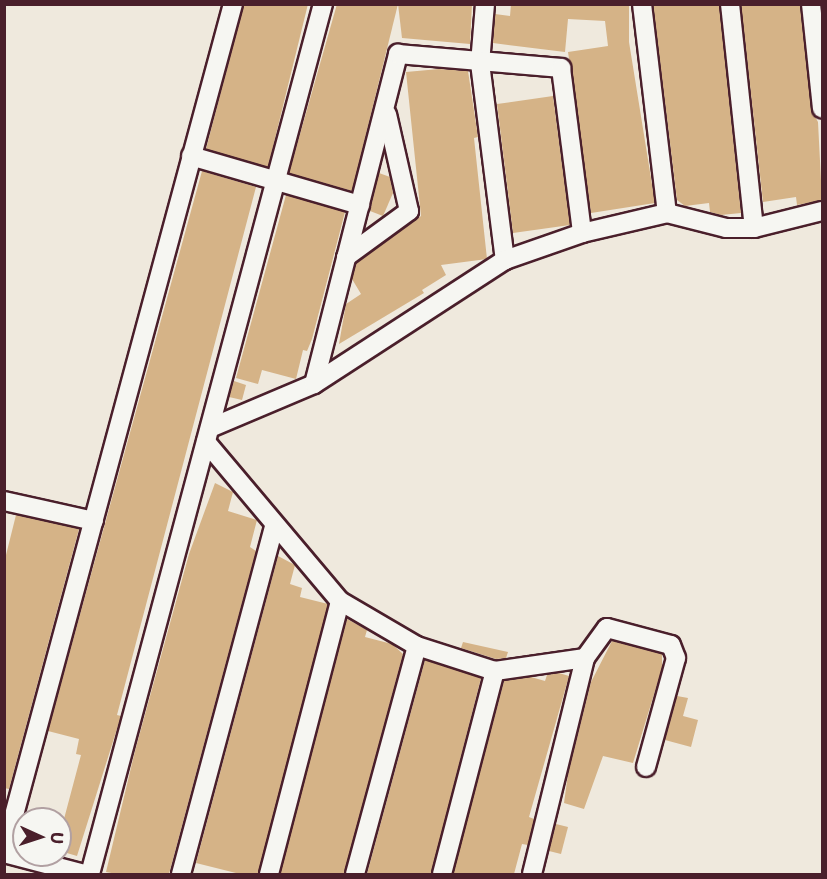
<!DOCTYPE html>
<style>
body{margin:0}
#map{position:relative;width:827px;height:879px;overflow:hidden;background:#efe9dd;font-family:"Playpen Sans",sans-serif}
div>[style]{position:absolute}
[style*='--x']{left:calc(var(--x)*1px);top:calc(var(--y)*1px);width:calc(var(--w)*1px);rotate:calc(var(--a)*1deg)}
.building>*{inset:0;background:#d5b387}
.roads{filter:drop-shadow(2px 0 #4a1f2b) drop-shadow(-2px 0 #4a1f2b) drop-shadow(0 2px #4a1f2b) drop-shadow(0 -2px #4a1f2b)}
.minor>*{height:18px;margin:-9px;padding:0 9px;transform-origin:9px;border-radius:9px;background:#f6f6f2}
span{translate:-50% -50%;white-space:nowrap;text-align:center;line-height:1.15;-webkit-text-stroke:4.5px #f6f6f2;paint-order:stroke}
.frame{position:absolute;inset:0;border:6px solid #4a1f2b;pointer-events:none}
.north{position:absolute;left:12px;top:807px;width:60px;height:60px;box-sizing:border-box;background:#f6f6f2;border:2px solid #b1a0a2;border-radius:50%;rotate:93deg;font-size:16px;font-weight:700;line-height:24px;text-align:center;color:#4a1f2b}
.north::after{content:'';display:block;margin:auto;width:21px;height:27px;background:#4a1f2b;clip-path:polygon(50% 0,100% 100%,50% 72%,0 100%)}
</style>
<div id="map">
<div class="building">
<div style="clip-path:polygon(244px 4px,308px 4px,268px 167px,206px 149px)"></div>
<div style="clip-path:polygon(337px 4px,398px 4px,352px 191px,289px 173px)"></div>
<div style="clip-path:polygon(398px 4px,472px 4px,470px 44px,402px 38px)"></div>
<div style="clip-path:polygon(511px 4px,629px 4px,629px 42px,655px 203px,591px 213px,568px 52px,608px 46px,605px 21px,568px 19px,565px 52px,493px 43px,495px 14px,510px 16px)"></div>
<div style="clip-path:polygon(653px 4px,719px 4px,741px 213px,721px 215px,710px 212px,709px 203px,685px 206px,677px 200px)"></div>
<div style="clip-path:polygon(741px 4px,800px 4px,811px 109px,818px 122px,822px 200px,797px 205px,796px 197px,763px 202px)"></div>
<div style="clip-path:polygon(439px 69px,468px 71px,478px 137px,474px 138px,487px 259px,441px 265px,446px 275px,422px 290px,424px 293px,339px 344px,346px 304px,361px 294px,352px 279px,356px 263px,421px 216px,406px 72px)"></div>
<div style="clip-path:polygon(553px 96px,570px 225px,513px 233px,497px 104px)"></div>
<div style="clip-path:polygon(202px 171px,256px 187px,117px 715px,121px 716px,77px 856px,60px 851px,60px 834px,81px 755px,76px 754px,79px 739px,48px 731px)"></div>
<div style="clip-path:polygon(379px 173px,390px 177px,393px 193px,383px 216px,370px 211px)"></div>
<div style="clip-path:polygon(286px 195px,345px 212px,312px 339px,307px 351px,303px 350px,296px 379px,262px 370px,258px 384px,236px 378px)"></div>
<div style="clip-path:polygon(234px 381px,246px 385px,242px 400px,229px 397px)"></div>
<div style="clip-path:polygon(215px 483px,233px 492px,228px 511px,257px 520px,250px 547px,256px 551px,169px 874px,117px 874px,106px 872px,135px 751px,189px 554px)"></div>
<div style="clip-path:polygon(16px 515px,79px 529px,9px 789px,4px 788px,4px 563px)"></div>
<div style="clip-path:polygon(278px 556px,295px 565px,290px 584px,302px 588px,300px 597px,328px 604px,258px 874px,240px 874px,196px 863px)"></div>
<div style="clip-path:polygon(347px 619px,367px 630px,365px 637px,392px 644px,403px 654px,344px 874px,280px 874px)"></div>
<div style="clip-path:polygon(612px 641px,662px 654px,662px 668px,633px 763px,603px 756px,584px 809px,564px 803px,568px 774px,591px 682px)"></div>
<div style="clip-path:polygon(463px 642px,508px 652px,506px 658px,496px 659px,461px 648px)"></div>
<div style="clip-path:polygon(425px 660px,481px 678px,431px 874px,367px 874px)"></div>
<div style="clip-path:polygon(559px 673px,569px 676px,529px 817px,534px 819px,528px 845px,522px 844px,514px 874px,453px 874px,504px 681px,531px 677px,545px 681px,547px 675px)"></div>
<div style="clip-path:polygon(677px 696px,688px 698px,683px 716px,698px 720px,691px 747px,665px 740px)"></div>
<div style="clip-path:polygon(556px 824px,568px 827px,561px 854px,549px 851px)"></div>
</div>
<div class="roads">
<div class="minor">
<div style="--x:485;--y:4;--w:59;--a:94.8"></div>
<div style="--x:480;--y:63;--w:199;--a:82.8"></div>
<div style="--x:642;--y:4;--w:210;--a:83.2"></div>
<div style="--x:730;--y:4;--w:225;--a:83.9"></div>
<div style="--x:811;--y:4;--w:105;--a:84"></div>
<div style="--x:191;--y:156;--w:176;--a:16.2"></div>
<div style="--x:346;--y:257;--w:78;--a:-36.1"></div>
<div style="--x:409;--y:211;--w:99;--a:-102.8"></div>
<div style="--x:314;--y:384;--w:341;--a:-75.7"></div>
<div style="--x:398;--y:54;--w:164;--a:4.9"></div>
<div style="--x:561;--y:68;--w:166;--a:82.7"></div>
<div style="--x:210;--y:428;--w:113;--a:-22.9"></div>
<div style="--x:314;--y:384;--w:228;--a:-33"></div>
<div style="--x:505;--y:260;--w:82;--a:-19.3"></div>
<div style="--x:582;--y:233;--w:87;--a:-13.2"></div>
<div style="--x:667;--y:213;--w:61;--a:14.3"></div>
<div style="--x:726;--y:228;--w:28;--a:0"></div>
<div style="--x:754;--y:228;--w:70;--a:-14"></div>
<div style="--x:206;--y:442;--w:208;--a:49.9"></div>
<div style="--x:340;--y:601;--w:89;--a:30.3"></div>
<div style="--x:417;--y:646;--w:82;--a:17.8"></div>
<div style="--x:495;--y:671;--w:91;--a:-8.2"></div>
<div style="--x:585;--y:658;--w:37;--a:-54"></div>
<div style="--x:607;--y:628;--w:66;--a:14.9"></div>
<div style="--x:671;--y:645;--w:14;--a:69"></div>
<div style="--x:676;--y:658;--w:113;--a:105.4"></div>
<div style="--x:4;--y:501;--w:92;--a:12.5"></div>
<div style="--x:4;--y:852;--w:878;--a:-74.89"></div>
<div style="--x:4;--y:853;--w:83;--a:14.7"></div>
<div style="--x:90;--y:874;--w:901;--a:-75.01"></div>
<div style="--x:181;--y:874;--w:358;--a:-75"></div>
<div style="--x:269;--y:874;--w:282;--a:-75.4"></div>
<div style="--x:355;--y:874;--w:236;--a:-74.8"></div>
<div style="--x:442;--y:874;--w:210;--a:-75.4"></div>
<div style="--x:532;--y:874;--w:222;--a:-76.2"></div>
</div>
</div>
<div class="frame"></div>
<div class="north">U</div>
</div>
